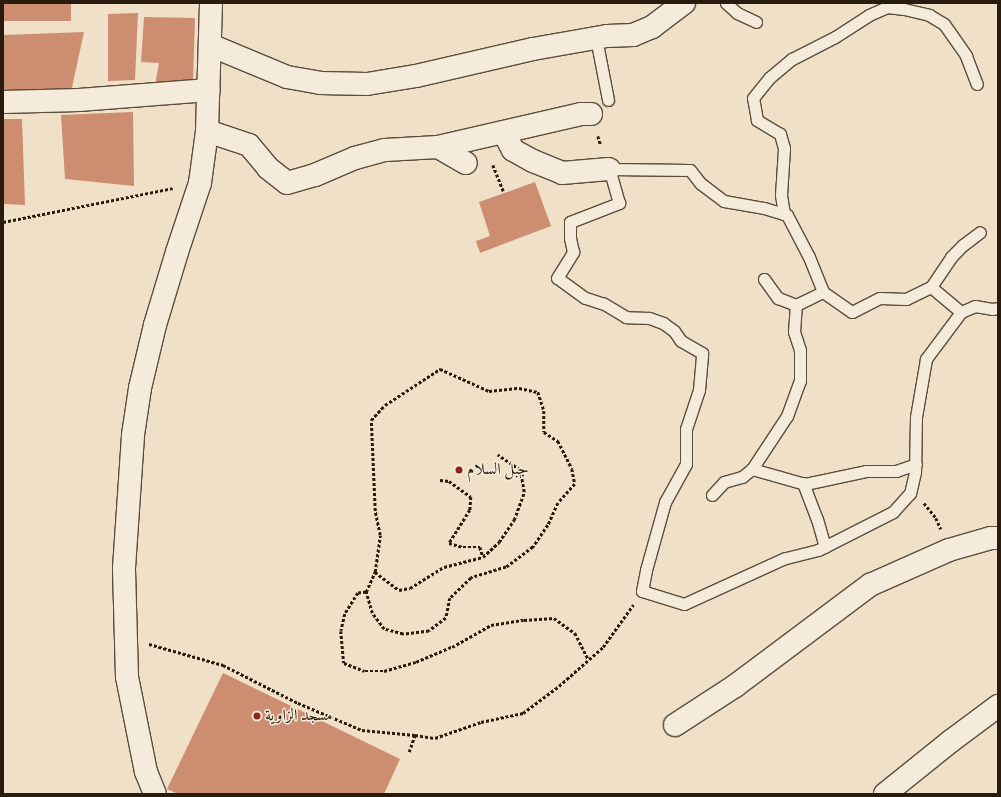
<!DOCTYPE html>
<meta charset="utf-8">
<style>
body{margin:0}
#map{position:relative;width:1001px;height:797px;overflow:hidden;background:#f0e0c7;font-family:"IM FELL English",Amiri,serif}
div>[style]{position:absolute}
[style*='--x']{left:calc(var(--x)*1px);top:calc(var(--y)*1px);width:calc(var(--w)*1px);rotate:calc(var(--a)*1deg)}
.building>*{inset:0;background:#cd8d70}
.path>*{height:2.5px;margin-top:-1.25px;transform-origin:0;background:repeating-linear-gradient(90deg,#291c0e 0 3px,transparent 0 5px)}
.roads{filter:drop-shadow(1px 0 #5b4d3c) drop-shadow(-1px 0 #5b4d3c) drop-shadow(0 1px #5b4d3c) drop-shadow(0 -1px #5b4d3c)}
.lane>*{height:11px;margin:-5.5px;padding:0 5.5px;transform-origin:5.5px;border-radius:5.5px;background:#f5ebdb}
.street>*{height:22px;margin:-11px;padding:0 11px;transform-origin:11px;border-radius:11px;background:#f5ebdb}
.dots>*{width:11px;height:11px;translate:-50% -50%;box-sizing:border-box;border:2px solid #f5ebdb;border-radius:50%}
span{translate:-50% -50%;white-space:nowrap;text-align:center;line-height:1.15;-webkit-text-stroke:3px #f5ebdb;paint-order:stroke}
.poi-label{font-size:16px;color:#291c0e}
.left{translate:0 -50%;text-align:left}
.frame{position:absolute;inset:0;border:4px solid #291c0e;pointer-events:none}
</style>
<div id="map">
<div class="building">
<div style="clip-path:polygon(3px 3px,71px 3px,71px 21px,3px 21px)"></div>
<div style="clip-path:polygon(138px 13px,135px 80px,108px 81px,108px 14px)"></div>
<div style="clip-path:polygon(144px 17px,195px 18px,193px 83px,155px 85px,159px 63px,141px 62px)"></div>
<div style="clip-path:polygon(84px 32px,71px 92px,3px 90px,3px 35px)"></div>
<div style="clip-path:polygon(133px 112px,134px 186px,65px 179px,61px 115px)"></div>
<div style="clip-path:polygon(3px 119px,22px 119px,25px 205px,3px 204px)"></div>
<div style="clip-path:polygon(535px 182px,551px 226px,480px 253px,476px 241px,490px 236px,479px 202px)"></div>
<div style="clip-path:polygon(223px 673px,400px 759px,384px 794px,178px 794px,167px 789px)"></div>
</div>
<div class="path">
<div style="--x:598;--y:136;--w:10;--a:73"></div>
<div style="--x:493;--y:165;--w:29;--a:68"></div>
<div style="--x:3;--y:222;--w:173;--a:-11.3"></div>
<div style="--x:440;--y:369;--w:54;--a:24.2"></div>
<div style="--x:489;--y:391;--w:30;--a:-6"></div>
<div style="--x:519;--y:388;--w:19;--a:12"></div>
<div style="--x:538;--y:392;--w:20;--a:72"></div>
<div style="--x:544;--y:411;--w:21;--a:90"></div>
<div style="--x:544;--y:432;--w:17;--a:33"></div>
<div style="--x:558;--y:441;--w:31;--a:63"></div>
<div style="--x:572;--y:469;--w:15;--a:79"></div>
<div style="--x:575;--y:484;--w:25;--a:132"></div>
<div style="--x:558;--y:503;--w:24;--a:114"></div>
<div style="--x:548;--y:525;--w:27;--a:124"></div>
<div style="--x:533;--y:547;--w:34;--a:143"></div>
<div style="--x:506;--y:567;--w:37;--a:163"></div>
<div style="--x:471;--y:578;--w:29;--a:136"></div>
<div style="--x:450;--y:598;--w:20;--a:101"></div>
<div style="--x:446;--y:618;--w:21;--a:143"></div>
<div style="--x:429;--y:631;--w:26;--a:173"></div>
<div style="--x:403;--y:634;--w:20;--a:-165"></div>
<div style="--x:384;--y:629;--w:20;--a:-127"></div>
<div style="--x:372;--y:613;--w:22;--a:-106"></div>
<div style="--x:366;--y:592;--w:22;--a:-66"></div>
<div style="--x:375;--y:572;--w:37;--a:-82"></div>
<div style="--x:380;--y:535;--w:25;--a:-102"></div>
<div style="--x:375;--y:511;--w:91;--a:-92.5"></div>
<div style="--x:371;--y:420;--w:21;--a:-47"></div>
<div style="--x:385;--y:405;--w:66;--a:-33.2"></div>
<div style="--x:440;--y:480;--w:9;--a:6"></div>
<div style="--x:449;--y:481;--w:27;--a:36"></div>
<div style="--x:471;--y:497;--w:13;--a:94"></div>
<div style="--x:470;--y:510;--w:39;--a:122"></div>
<div style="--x:449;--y:543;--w:15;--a:16"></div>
<div style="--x:463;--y:547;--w:17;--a:0"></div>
<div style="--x:480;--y:547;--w:10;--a:73"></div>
<div style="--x:924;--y:503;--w:19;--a:51"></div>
<div style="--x:936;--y:518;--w:12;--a:66"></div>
<div style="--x:375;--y:572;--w:30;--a:37"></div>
<div style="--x:399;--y:590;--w:11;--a:-10"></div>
<div style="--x:410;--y:588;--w:40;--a:-32"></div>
<div style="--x:444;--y:567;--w:40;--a:-14.4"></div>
<div style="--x:483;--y:557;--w:22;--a:-43"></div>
<div style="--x:499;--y:542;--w:27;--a:-56"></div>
<div style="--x:514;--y:520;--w:30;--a:-70"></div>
<div style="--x:524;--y:492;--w:22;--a:-100"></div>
<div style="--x:520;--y:470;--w:27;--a:-146"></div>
<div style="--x:366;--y:592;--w:8;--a:173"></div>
<div style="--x:358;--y:593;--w:25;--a:122"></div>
<div style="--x:345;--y:614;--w:17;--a:103"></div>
<div style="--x:341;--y:631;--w:32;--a:85"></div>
<div style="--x:344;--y:663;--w:22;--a:21"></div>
<div style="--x:365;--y:671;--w:19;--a:0"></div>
<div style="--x:384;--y:671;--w:33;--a:-16"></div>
<div style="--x:416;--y:662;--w:39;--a:-23"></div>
<div style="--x:452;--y:647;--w:45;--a:-29.4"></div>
<div style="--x:491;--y:625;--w:33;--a:-9"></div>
<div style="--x:524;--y:620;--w:30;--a:-4"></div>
<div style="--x:554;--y:618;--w:26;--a:36"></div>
<div style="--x:575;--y:633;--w:30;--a:63"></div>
<div style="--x:149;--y:644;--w:77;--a:15.8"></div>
<div style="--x:223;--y:665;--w:84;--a:26.9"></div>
<div style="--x:298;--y:703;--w:69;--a:22.9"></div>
<div style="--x:362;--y:730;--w:53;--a:5.4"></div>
<div style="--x:409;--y:752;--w:18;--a:-71"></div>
<div style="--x:415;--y:735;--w:20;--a:9"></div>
<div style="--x:435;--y:738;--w:49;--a:-19.2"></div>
<div style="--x:481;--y:722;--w:43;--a:-12.1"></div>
<div style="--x:523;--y:713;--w:45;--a:-36.9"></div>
<div style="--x:559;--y:686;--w:59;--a:-41.6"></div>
<div style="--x:603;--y:647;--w:52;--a:-54.5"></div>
</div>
<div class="roads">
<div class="lane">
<div style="--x:726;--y:3;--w:15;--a:42"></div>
<div style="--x:737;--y:13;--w:21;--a:25"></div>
<div style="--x:596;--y:38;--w:63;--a:79"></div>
<div style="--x:609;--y:169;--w:81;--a:0.7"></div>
<div style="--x:690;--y:170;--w:16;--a:52"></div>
<div style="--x:700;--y:183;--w:30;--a:37"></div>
<div style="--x:724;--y:201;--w:41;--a:9.9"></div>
<div style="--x:764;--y:208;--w:24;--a:17"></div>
<div style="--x:787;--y:215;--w:47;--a:62.4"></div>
<div style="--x:809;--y:257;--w:38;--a:68"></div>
<div style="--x:823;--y:292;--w:35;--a:35"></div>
<div style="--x:852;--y:312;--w:31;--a:-27"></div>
<div style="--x:880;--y:298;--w:26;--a:2"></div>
<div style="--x:906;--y:299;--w:28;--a:-26"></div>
<div style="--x:931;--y:287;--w:39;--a:40"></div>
<div style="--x:961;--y:312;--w:59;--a:126.7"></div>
<div style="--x:926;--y:359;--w:59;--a:99.8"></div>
<div style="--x:916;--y:417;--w:55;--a:91"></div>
<div style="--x:915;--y:472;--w:22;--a:103"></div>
<div style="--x:910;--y:493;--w:25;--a:132"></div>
<div style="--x:893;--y:512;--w:84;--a:153.1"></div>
<div style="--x:818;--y:550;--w:34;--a:166"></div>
<div style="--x:785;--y:558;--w:111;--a:155.5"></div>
<div style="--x:684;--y:604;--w:44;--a:-162.8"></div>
<div style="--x:642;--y:591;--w:21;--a:-79"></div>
<div style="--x:646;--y:570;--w:71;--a:-74.4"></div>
<div style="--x:665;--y:502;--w:43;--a:-61.1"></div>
<div style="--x:686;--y:464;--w:35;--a:-90"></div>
<div style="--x:686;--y:429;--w:41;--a:-71.6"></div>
<div style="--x:699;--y:390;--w:37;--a:-85"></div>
<div style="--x:702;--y:353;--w:24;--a:-150"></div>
<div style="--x:681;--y:341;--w:12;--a:-125"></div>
<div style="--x:674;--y:331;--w:14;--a:-144"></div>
<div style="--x:663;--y:323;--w:15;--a:-160"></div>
<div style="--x:649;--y:318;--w:23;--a:-178"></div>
<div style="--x:626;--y:317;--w:26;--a:-149"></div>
<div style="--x:604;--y:304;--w:20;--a:-162"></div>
<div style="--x:585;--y:298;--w:34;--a:-144"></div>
<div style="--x:557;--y:278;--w:31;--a:-58"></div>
<div style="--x:573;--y:252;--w:14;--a:-102"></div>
<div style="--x:570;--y:238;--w:16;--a:-90"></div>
<div style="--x:570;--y:222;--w:53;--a:-21.2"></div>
<div style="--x:619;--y:203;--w:35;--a:-106"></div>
<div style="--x:784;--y:214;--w:19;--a:-99"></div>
<div style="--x:781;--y:195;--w:47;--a:-86.3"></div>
<div style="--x:784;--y:148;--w:15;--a:-106"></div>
<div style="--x:780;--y:134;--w:27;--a:-149"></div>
<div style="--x:757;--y:120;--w:22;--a:-100"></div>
<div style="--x:753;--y:98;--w:26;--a:-51"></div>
<div style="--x:769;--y:78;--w:30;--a:-40"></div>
<div style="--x:792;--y:59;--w:48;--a:-27.1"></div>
<div style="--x:835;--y:37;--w:40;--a:-32.9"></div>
<div style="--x:869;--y:15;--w:20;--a:-24"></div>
<div style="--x:887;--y:7;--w:17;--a:7"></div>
<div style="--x:904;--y:9;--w:26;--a:13"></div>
<div style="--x:929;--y:15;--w:17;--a:31"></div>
<div style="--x:944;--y:24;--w:39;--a:55"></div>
<div style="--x:966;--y:56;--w:30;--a:69"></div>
<div style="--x:764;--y:279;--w:24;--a:54"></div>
<div style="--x:778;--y:298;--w:19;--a:21"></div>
<div style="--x:796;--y:305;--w:30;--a:-26"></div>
<div style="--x:931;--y:287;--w:36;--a:-56"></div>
<div style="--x:951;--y:257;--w:17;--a:-45"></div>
<div style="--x:963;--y:245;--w:21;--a:-37"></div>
<div style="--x:961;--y:312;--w:15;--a:-23"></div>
<div style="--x:975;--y:306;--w:17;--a:10"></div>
<div style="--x:992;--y:309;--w:6;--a:-9"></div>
<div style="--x:752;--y:469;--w:55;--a:15.8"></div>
<div style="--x:805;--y:484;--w:62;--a:-12"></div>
<div style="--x:866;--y:471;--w:30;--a:0"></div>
<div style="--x:896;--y:471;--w:21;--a:-19"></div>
<div style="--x:803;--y:483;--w:39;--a:69"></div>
<div style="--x:817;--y:519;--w:29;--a:74"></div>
<div style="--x:712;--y:495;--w:18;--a:-47"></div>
<div style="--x:724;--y:482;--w:19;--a:-16"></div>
<div style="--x:742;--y:477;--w:13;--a:-39"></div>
<div style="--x:752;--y:469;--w:64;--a:-56.6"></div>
<div style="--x:787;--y:416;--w:37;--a:-70"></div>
<div style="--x:800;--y:381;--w:31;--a:-90"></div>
<div style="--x:800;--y:350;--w:19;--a:-108"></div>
<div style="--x:794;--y:332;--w:27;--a:-86"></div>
</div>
<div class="street">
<div style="--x:210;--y:45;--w:83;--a:22.6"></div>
<div style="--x:287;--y:77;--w:34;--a:10"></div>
<div style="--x:320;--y:83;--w:47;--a:1.2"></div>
<div style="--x:367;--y:84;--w:50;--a:-9.3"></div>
<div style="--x:416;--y:76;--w:120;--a:-13"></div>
<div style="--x:533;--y:49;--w:75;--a:-10"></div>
<div style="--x:607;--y:36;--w:26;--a:-2"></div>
<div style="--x:633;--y:35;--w:21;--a:-23"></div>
<div style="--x:652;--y:27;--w:40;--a:-37"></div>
<div style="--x:3;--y:102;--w:76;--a:-1.5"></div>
<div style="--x:79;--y:100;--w:130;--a:-4.4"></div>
<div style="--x:207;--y:131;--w:44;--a:18.4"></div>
<div style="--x:249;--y:145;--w:30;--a:50"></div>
<div style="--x:268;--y:168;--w:24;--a:38"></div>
<div style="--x:287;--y:183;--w:29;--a:-16"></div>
<div style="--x:315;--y:175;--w:43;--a:-23"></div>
<div style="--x:355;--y:158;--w:31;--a:-15"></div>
<div style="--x:385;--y:150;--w:53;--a:-3.2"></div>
<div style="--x:438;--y:147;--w:147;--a:-13"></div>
<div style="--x:581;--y:114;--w:10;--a:0"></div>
<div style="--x:504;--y:133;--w:19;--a:62"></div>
<div style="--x:513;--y:150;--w:23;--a:29"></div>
<div style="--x:533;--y:161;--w:31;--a:22"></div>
<div style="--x:562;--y:173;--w:47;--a:-4.9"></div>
<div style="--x:438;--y:147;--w:32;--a:30"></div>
<div style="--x:675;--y:725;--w:72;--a:-33"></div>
<div style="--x:735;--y:686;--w:169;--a:-36.8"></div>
<div style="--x:870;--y:585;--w:86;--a:-23.9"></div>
<div style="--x:949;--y:550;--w:44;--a:-15.9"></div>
<div style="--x:991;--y:538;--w:7;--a:0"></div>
<div style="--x:155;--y:794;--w:24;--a:-112"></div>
<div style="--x:146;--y:772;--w:97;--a:-101.3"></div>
<div style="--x:127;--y:677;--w:109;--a:-91.6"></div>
<div style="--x:124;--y:568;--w:133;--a:-86.1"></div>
<div style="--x:133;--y:435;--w:48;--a:-81.5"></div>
<div style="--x:140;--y:388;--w:65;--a:-76.6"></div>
<div style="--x:155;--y:325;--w:76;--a:-73.2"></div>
<div style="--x:177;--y:252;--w:73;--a:-71.6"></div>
<div style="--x:200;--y:183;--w:52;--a:-82.3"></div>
<div style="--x:207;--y:131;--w:128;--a:-88.2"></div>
<div style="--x:885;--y:794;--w:85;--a:-38.8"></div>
<div style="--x:951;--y:741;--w:59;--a:-36.7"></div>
</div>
</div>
<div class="dots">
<div style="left:459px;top:470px;background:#8f2418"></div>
<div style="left:257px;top:716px;background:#8f2418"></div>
</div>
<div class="poi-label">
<span class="left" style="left:467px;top:470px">جبل السلام</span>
<span class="left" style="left:265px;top:716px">مسجد الزاوية</span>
</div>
<div class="frame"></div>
</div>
